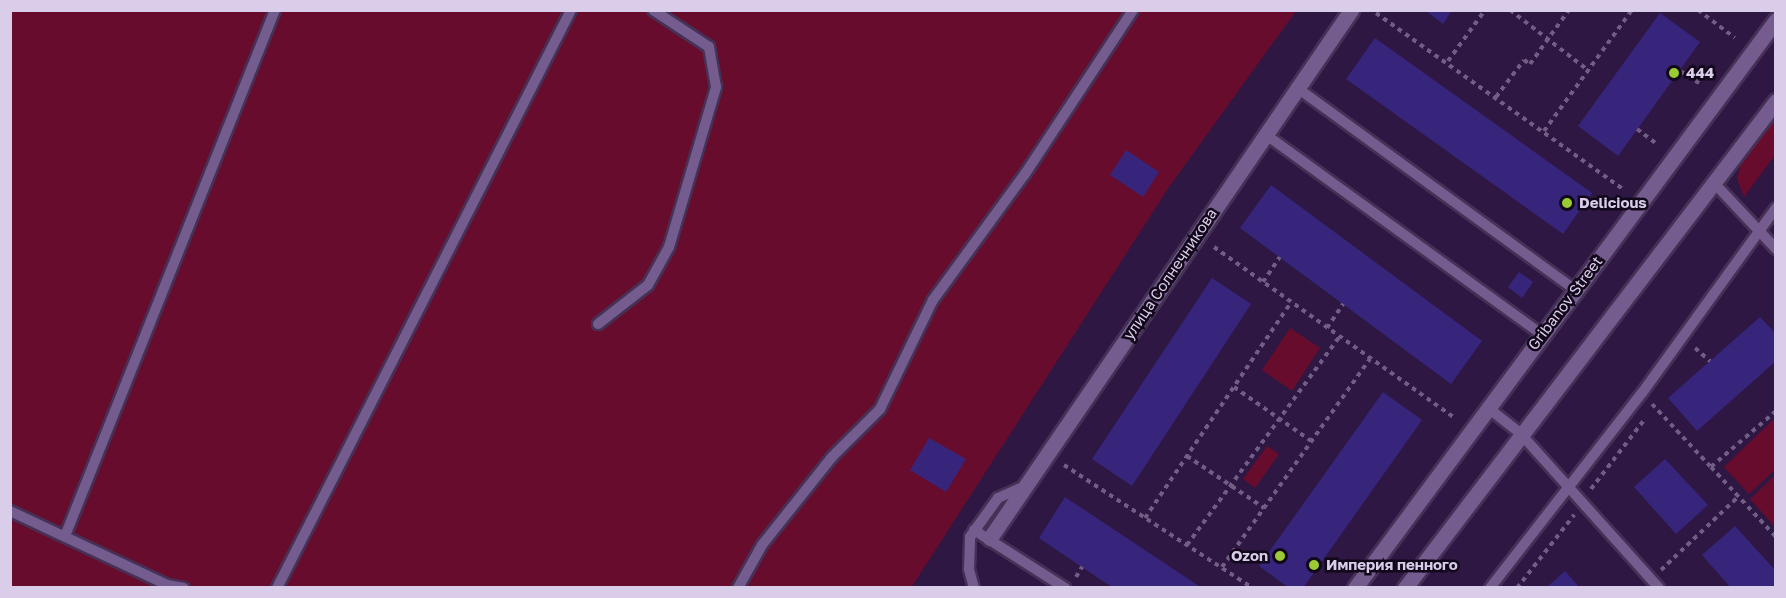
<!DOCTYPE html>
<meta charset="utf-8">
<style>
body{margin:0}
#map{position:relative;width:1786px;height:598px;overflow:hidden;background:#2e1743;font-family:"Golos Text",sans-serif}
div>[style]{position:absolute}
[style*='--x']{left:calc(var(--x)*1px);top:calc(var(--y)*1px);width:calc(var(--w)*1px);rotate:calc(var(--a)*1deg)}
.green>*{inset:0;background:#680c2d}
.building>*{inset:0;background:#37257c}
.path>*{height:4px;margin-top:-2px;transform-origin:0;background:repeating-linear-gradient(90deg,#715e84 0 4.5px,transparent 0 9px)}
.roads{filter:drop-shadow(2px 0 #463156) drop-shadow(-2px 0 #463156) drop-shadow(0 2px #463156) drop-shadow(0 -2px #463156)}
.lane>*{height:10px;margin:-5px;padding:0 5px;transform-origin:5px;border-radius:5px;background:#755c8e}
.street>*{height:15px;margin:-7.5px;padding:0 7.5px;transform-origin:7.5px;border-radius:7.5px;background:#755c8e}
.dots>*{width:16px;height:16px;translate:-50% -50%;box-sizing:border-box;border:3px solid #12081b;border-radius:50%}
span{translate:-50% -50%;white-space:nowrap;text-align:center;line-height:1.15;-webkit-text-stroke:5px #12081b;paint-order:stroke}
.poi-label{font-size:15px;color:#dacde9;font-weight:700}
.left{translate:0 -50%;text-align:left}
.right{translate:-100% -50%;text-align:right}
.street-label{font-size:15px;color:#dacde9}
.frame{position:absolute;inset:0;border:12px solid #dacde9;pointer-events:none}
</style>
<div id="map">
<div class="green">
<div style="clip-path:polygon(10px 11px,1296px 11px,1169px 187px,911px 588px,11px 587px)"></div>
<div style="clip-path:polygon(1775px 116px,1775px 155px,1744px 197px,1737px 179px,1741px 162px)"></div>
<div style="clip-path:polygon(1290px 328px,1320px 348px,1292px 391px,1262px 370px)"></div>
<div style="clip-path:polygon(1775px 418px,1775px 470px,1749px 494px,1724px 467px)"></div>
<div style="clip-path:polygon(1267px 446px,1279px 454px,1255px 488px,1243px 479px)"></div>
<div style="clip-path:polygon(1775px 475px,1775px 527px,1750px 499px)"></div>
</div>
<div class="building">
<div style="clip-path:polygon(1425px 10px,1452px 10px,1443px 24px)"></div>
<div style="clip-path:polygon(1660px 13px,1700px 42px,1618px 156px,1578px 126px)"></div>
<div style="clip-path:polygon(1375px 38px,1592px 193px,1563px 234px,1346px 79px)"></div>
<div style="clip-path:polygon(1126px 150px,1159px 172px,1143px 197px,1110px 175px)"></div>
<div style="clip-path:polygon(1271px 185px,1482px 341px,1451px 384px,1240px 228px)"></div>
<div style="clip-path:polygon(1519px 272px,1533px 282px,1522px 298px,1508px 287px)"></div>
<div style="clip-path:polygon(1212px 278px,1251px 304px,1132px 486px,1092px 459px)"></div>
<div style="clip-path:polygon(1760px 317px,1776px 334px,1776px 361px,1697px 431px,1668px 398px)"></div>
<div style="clip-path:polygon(1383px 392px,1422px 420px,1303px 588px,1289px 588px,1259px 566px)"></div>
<div style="clip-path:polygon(929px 438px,966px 459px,946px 492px,910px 470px)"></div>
<div style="clip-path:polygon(1665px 459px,1708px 505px,1676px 534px,1634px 487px)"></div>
<div style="clip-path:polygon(1065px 497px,1202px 588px,1113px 588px,1039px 538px)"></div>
<div style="clip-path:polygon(1735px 526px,1776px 571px,1776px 588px,1731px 588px,1702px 555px)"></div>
<div style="clip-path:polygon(1565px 571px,1580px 588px,1546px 588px)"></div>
</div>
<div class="path">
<div style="--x:1510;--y:10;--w:98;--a:37.6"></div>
<div style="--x:1698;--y:10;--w:46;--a:37.1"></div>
<div style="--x:1376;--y:13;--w:303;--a:35.5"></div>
<div style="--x:1448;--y:61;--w:63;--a:-54"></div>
<div style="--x:1680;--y:71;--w:25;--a:32"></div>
<div style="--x:1496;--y:97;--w:46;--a:-52.9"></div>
<div style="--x:1524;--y:60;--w:7;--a:34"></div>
<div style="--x:1530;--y:64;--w:67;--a:-54.2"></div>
<div style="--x:1637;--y:129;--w:25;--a:37"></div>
<div style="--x:1544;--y:131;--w:150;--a:-54"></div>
<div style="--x:1214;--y:247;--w:293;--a:35.4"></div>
<div style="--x:1263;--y:282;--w:30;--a:-56"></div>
<div style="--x:1327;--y:328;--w:29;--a:-56"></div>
<div style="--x:1695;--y:348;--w:20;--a:41"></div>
<div style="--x:1234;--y:387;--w:94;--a:35"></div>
<div style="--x:1652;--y:404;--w:86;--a:46.9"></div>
<div style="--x:1776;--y:411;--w:86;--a:139.3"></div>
<div style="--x:1711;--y:467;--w:96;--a:47.1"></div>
<div style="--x:1187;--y:456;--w:93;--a:34"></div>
<div style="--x:1064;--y:465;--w:225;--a:33.1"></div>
<div style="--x:1591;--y:489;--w:88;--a:-52.4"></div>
<div style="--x:1145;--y:518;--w:261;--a:-55.9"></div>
<div style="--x:1187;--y:545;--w:259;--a:-53.8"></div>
<div style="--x:1222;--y:567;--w:255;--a:-54.6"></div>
<div style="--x:1661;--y:570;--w:106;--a:-43.5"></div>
<div style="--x:1076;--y:577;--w:12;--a:-59"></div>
<div style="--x:1517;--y:588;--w:93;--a:-52"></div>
</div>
<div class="roads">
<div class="lane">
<div style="--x:1296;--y:87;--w:344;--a:36"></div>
<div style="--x:1265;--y:134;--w:341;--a:35.9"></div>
<div style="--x:1716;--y:185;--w:88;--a:46.8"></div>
<div style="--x:598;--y:324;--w:63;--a:-38"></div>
<div style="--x:648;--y:285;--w:43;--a:-61.1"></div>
<div style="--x:669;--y:247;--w:167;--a:-73.6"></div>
<div style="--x:716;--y:87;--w:41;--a:-99.9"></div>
<div style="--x:709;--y:47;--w:67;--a:-146.5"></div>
<div style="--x:1487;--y:407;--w:42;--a:38.2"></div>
<div style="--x:1520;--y:433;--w:208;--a:48.1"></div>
<div style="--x:10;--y:511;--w:174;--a:25.2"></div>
<div style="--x:167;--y:585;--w:17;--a:10"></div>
<div style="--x:974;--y:530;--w:108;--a:32.5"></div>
<div style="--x:65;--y:536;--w:566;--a:-68.24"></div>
<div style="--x:277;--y:588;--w:648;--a:-63.04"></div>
<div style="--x:738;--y:588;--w:49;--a:-60.8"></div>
<div style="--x:762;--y:545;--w:112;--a:-51.5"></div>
<div style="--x:832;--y:457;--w:68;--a:-45"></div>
<div style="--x:880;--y:409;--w:121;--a:-64.1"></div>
<div style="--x:933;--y:300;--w:156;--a:-53.9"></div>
<div style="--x:1025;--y:174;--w:196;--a:-56.6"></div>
<div style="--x:974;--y:588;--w:20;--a:-105"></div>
<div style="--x:969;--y:569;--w:32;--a:-88"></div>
<div style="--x:970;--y:537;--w:48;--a:-54.3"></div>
<div style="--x:998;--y:498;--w:30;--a:-24"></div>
<div style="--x:1490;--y:588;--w:247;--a:-52.1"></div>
<div style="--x:1642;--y:393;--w:228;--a:-54.1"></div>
</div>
<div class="street">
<div style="--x:990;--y:538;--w:640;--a:-55.64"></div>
<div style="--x:1355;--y:588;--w:707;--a:-53.45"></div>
<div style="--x:1405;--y:588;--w:612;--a:-52.7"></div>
</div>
</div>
<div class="dots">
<div style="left:1674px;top:73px;background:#9acb34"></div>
<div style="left:1567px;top:203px;background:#9acb34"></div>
<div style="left:1280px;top:556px;background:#9acb34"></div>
<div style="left:1314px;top:565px;background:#9acb34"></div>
</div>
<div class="poi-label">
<span class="left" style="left:1686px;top:73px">444</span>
<span class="left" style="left:1579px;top:203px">Delicious</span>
<span class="right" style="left:1268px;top:556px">Ozon</span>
<span class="left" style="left:1326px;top:565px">Империя пенного</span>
</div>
<div class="street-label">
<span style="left:1170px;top:274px;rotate:-56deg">улица Солнечникова</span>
<span style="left:1565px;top:303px;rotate:-53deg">Gribanov Street</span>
</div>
<div class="frame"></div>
</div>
